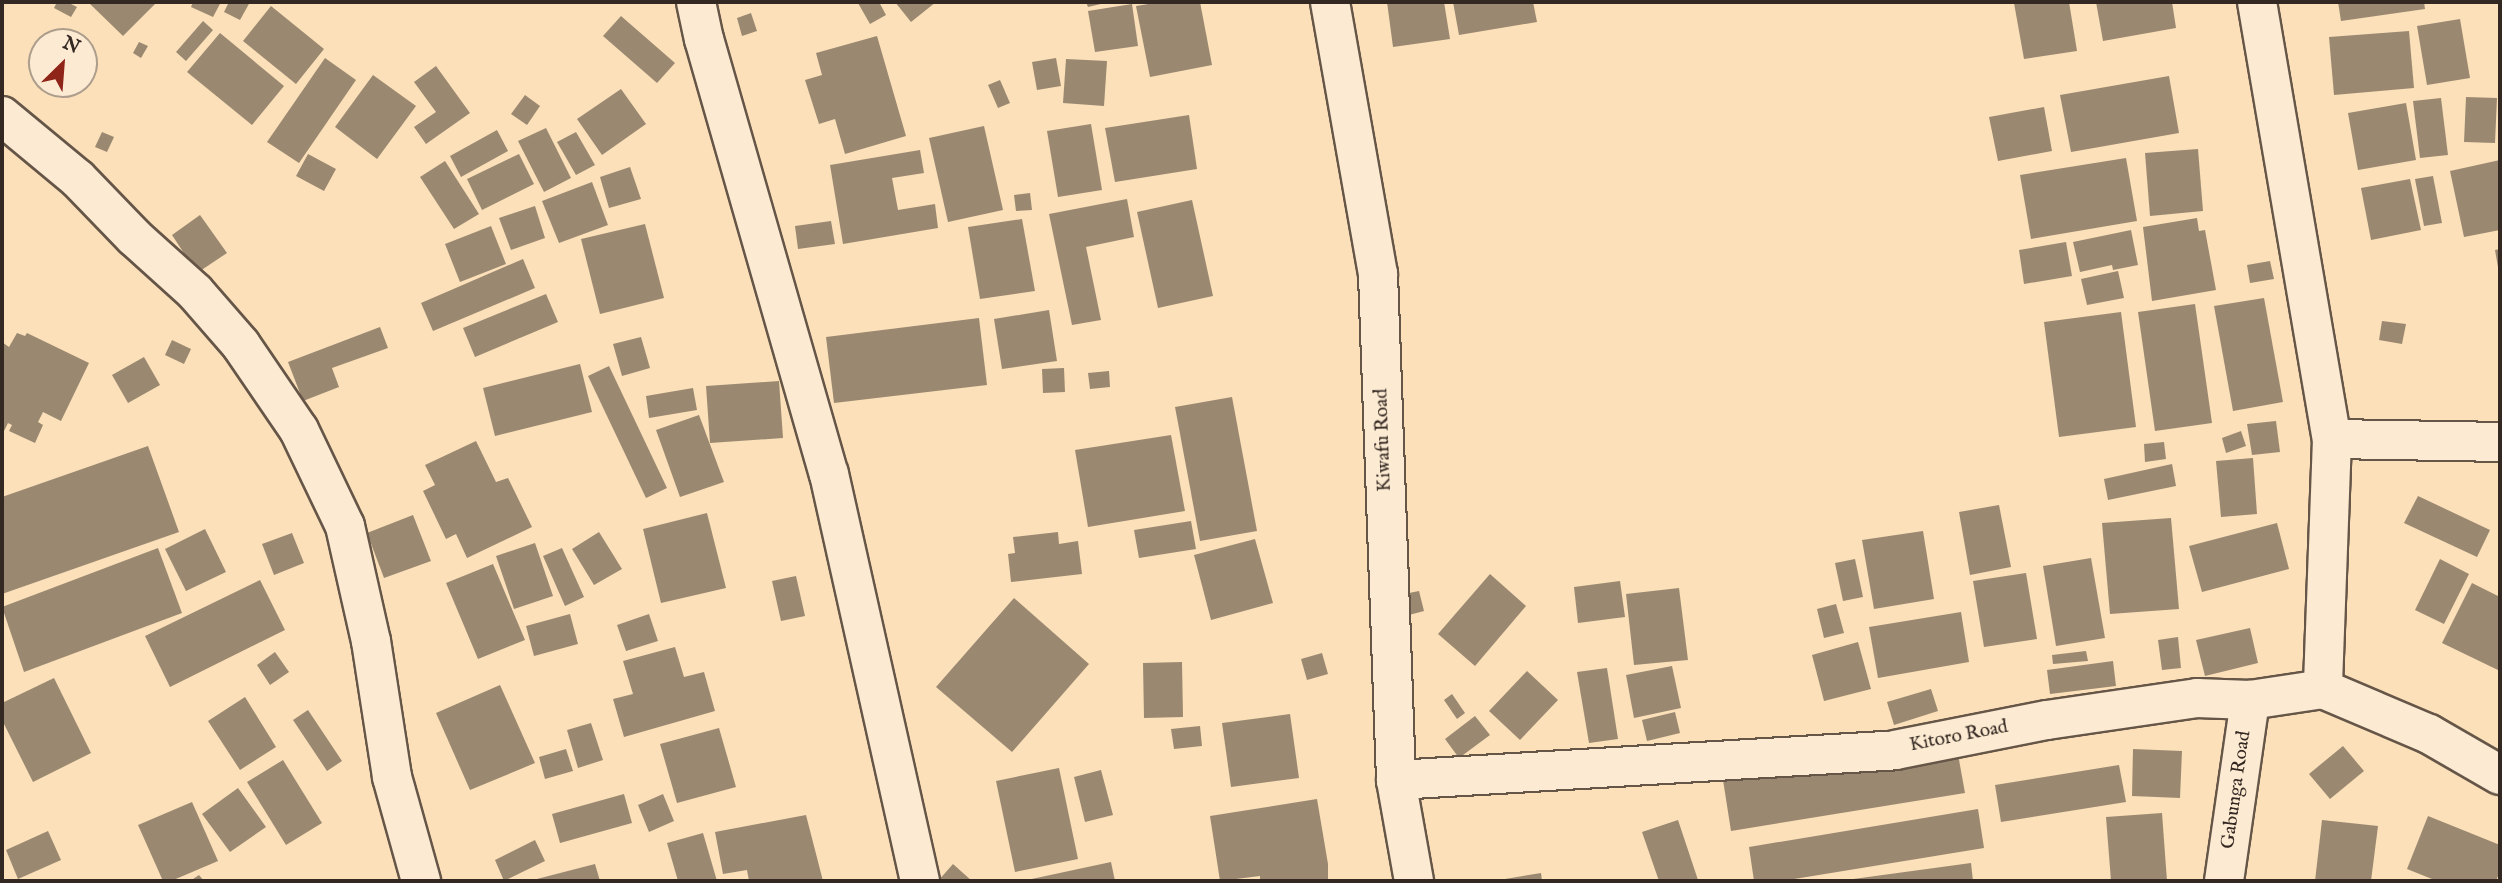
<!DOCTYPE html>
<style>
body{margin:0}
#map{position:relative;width:2502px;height:883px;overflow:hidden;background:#fbe0b9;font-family:"IM FELL English",serif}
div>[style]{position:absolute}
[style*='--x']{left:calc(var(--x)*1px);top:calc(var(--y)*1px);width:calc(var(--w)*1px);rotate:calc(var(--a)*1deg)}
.building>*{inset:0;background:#9b8871}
.roads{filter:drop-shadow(2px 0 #665648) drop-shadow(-2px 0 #665648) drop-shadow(0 2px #665648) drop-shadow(0 -2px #665648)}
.street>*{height:38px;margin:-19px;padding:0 19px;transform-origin:19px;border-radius:19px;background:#fcebd2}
span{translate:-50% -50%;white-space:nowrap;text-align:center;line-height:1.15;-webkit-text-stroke:5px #fcebd2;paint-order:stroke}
.street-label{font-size:19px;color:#342822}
.frame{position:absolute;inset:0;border:4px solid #342822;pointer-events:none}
.north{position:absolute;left:28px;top:28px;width:70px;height:70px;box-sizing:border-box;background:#fcebd2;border:2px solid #ac9d8c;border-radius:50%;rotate:25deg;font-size:19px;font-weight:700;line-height:28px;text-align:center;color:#342822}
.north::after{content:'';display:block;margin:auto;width:24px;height:32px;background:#8f2418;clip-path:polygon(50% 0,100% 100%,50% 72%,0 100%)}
</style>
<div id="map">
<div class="building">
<div style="clip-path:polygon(57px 2px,67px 2px,77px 7px,71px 17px,54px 8px)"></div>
<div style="clip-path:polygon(88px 2px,157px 2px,123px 36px)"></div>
<div style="clip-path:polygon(193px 2px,221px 2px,213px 17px,191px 7px)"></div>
<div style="clip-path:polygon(229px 2px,250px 2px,240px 20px,224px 12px)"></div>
<div style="clip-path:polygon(879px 2px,886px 15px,870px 24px,858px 3px)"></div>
<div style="clip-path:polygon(895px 2px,936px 2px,911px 22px)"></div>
<div style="clip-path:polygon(1086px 2px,1105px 2px,1105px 3px,1088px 7px)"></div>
<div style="clip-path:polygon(1161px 2px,1200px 2px,1212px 65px,1150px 77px,1136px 6px)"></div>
<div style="clip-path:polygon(1387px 2px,1444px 2px,1450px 39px,1393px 47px)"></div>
<div style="clip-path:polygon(1453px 2px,1533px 2px,1537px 22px,1459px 35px)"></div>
<div style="clip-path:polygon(2069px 2px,2077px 51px,2024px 59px,2014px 3px)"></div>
<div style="clip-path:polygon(2096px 2px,2172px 2px,2176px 28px,2103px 41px)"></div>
<div style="clip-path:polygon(2338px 2px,2424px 2px,2425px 9px,2341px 21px)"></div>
<div style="clip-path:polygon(1132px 4px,1138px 46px,1095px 52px,1088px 11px)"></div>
<div style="clip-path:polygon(271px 6px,324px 49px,296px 84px,243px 41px)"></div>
<div style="clip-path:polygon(751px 13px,757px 31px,742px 36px,737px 18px)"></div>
<div style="clip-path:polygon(621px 16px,675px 63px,657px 83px,603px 36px)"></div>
<div style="clip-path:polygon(2460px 19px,2470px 78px,2427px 85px,2417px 26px)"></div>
<div style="clip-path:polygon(203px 21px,213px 30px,186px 61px,176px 52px)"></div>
<div style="clip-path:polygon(2409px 31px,2414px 88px,2334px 95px,2329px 37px)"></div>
<div style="clip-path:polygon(220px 33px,284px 86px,252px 125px,187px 72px)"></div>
<div style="clip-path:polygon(877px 36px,906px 136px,845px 154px,835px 119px,819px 124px,805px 80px,822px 75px,816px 53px)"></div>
<div style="clip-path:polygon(139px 42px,148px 46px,141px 58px,133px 53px)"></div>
<div style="clip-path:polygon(325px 58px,356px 80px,299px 163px,267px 142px)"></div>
<div style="clip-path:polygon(1056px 58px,1061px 86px,1037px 90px,1032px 62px)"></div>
<div style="clip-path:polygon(1066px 59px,1107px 61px,1104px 106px,1063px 103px)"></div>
<div style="clip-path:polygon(436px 66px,470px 113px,426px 144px,414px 127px,436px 112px,414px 82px)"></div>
<div style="clip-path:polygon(373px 75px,416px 106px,377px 159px,335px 127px)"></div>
<div style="clip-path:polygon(2169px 76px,2179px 133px,2071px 152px,2060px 95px)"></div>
<div style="clip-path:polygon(1000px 80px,1010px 103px,998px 108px,988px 85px)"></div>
<div style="clip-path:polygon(621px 89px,646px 124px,602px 155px,577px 119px)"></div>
<div style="clip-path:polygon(525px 95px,540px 106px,527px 125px,511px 114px)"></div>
<div style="clip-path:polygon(2466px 97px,2497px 98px,2495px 143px,2464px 142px)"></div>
<div style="clip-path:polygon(2441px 98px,2448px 155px,2420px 158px,2413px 101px)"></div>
<div style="clip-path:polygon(2406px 103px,2416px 160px,2358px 170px,2348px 113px)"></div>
<div style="clip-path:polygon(2044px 107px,2052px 151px,1998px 161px,1989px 117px)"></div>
<div style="clip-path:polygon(1189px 115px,1197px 169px,1115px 182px,1105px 128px)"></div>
<div style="clip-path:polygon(1091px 124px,1102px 190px,1058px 197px,1047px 131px)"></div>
<div style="clip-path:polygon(984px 126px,1003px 210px,948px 222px,929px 138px)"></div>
<div style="clip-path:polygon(546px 128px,571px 178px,544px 192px,518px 141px)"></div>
<div style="clip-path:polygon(497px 130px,508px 151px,461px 177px,450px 156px)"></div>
<div style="clip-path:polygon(102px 132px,114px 137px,107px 152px,95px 147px)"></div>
<div style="clip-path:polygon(576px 132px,595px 165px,576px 175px,557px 142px)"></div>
<div style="clip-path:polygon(2198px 149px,2203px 211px,2150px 216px,2145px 153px)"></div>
<div style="clip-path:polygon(920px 150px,924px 173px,892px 178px,898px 210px,935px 204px,938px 228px,843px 244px,830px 165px)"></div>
<div style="clip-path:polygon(308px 154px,336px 169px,324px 191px,296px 176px)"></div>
<div style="clip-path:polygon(519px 154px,534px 184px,482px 210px,467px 179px)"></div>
<div style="clip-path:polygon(2126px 158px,2137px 221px,2031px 239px,2020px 175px)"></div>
<div style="clip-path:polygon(2500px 160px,2500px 230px,2464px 237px,2450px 171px)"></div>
<div style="clip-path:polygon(445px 161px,479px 214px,454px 229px,420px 177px)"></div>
<div style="clip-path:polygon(630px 167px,641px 199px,609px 208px,600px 177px)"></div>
<div style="clip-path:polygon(2433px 176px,2442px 223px,2424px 226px,2415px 179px)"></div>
<div style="clip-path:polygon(2410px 179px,2421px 230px,2371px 240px,2361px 188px)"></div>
<div style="clip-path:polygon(592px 182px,608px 225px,559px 243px,542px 201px)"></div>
<div style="clip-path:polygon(1030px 193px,1032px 210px,1016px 211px,1014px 195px)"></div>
<div style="clip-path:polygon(1127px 199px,1134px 237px,1086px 247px,1101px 320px,1072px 325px,1049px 214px)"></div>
<div style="clip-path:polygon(1192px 200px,1213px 296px,1158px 308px,1137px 212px)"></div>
<div style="clip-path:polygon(535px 206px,545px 238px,511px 250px,499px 218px)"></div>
<div style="clip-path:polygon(200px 215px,227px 253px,197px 273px,172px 235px)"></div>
<div style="clip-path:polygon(2197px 218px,2199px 231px,2205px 230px,2216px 290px,2152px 301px,2143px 227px)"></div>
<div style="clip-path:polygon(1022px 219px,1035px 291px,980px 299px,968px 227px)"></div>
<div style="clip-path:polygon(831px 221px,835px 244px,798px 249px,795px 226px)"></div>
<div style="clip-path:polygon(645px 224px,664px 298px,600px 314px,581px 239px)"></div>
<div style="clip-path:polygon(491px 226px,506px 264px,460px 282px,445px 244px)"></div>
<div style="clip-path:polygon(2131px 230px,2138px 265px,2113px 270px,2112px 265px,2080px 272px,2073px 242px)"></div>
<div style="clip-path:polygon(2066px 242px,2072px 276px,2024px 284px,2019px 250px)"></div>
<div style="clip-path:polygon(2500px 249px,2500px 273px,2499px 273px,2495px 250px)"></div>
<div style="clip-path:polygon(523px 259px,535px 288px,433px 331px,421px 303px)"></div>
<div style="clip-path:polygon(2270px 261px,2274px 279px,2250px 283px,2247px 265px)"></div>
<div style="clip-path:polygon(2118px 271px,2124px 298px,2087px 305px,2081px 279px)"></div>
<div style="clip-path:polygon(546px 294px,558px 322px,475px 357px,463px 328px)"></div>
<div style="clip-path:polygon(2264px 298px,2283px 402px,2233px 411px,2214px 306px)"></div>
<div style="clip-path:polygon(2195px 304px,2212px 423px,2155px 431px,2138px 312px)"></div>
<div style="clip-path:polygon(1049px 310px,1057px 361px,1002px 369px,994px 319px)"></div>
<div style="clip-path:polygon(2121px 312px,2136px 427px,2059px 437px,2044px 322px)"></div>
<div style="clip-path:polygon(979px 318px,987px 385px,834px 403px,826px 337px)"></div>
<div style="clip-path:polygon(2382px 321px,2406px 324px,2402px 344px,2379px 340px)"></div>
<div style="clip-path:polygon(380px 327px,388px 348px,332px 368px,339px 387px,303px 401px,288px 362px)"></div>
<div style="clip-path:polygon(17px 333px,25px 336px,27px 333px,89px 363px,61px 421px,43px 412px,38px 422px,43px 425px,35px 443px,9px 431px,12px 425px,8px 423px,2px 435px,2px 342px,9px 347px)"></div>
<div style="clip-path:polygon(641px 337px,650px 368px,622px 376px,613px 344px)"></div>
<div style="clip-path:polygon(172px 340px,191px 349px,184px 364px,165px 355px)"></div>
<div style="clip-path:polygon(144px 357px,160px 385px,128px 403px,112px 375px)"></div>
<div style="clip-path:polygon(580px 364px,592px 412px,495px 436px,483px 388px)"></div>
<div style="clip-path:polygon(609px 366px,667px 488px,646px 498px,588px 376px)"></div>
<div style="clip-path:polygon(1064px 368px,1065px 392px,1043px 393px,1042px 369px)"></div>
<div style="clip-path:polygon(1109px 371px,1110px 387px,1090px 389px,1088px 373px)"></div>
<div style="clip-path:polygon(779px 381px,783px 438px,710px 443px,706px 386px)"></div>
<div style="clip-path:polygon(693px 388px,697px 410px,649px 418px,646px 396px)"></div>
<div style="clip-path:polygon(1232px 397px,1257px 531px,1200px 541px,1175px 407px)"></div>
<div style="clip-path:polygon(699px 415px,724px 482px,680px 497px,656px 430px)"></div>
<div style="clip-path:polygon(2276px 421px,2280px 452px,2252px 455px,2247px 424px)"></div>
<div style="clip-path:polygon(2241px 431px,2246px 446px,2226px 453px,2222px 438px)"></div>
<div style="clip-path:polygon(1171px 435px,1185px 511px,1088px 527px,1075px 450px)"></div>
<div style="clip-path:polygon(476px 441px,496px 482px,508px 478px,532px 527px,467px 558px,456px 534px,446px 539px,423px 491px,435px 485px,425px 465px)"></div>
<div style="clip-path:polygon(2164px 442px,2166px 459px,2145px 462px,2144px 444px)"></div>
<div style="clip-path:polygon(148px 446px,179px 532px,2px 594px,2px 497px)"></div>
<div style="clip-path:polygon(2253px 458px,2257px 514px,2221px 517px,2216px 461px)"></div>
<div style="clip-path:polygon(2172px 464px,2176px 486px,2108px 500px,2104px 479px)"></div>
<div style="clip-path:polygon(2418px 496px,2490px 530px,2477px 557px,2404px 523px)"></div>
<div style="clip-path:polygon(1999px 505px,2011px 567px,1970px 575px,1959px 512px)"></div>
<div style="clip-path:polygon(707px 513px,726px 588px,661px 603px,643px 529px)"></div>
<div style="clip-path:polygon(413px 515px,431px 561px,384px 578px,367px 533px)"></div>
<div style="clip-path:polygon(2171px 518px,2179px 609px,2110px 614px,2102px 523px)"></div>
<div style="clip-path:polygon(1191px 521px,1196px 549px,1139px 558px,1134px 530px)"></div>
<div style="clip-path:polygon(2277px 523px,2289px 569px,2202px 592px,2189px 546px)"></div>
<div style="clip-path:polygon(205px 529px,226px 572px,186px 591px,165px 549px)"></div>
<div style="clip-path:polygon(1923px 531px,1934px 599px,1874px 609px,1862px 540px)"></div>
<div style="clip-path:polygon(599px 532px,622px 569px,594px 585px,572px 549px)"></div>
<div style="clip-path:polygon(1058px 532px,1059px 544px,1078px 541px,1082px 574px,1011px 582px,1008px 554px,1015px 553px,1013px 537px)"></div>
<div style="clip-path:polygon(292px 533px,304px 563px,274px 575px,262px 544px)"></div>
<div style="clip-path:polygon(1255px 539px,1273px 603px,1211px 620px,1194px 555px)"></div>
<div style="clip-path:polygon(535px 543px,553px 596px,514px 609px,496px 556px)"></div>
<div style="clip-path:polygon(158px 548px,182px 613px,24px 672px,2px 607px)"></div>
<div style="clip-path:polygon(562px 548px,584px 597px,565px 606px,543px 556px)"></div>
<div style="clip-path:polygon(2091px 558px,2105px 638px,2056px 646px,2043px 566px)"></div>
<div style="clip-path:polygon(1855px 559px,1863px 597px,1843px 601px,1835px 563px)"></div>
<div style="clip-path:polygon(2440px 559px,2469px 574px,2444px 624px,2415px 610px)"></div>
<div style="clip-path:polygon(493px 564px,525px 640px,478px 659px,446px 583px)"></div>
<div style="clip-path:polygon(2026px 573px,2037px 639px,1984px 647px,1973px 581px)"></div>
<div style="clip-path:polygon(1490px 574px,1526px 606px,1475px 666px,1438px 634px)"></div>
<div style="clip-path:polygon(796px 576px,805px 616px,781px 621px,772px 581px)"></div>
<div style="clip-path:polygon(260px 580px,285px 630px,170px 687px,145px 636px)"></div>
<div style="clip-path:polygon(1620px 581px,1625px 617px,1578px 623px,1574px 587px)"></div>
<div style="clip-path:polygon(2472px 583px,2500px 597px,2500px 671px,2442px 643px)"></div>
<div style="clip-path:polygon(1679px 588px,1688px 660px,1634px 665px,1626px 594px)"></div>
<div style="clip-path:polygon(1419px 591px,1424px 611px,1409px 615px,1404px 594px)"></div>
<div style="clip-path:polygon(1014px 598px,1089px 664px,1012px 752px,936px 687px)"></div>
<div style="clip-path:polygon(1836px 604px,1844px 633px,1824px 638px,1817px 609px)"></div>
<div style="clip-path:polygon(1961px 612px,1969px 662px,1878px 678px,1869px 627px)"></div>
<div style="clip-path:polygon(570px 614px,578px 644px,534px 656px,526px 626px)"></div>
<div style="clip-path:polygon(649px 614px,658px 641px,626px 651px,617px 625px)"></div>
<div style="clip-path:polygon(2250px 628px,2258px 663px,2205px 676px,2196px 640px)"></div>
<div style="clip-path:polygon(2178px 637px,2181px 668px,2162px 670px,2158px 640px)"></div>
<div style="clip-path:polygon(1858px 642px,1871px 689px,1824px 701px,1812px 655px)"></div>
<div style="clip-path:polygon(675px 647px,684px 677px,704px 672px,715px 711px,624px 737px,613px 699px,633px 694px,623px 661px)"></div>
<div style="clip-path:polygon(2086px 651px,2088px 661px,2053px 664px,2052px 655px)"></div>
<div style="clip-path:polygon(275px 652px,289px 672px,270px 685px,257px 665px)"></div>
<div style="clip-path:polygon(1322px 653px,1328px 674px,1307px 680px,1301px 659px)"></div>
<div style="clip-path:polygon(2113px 661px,2116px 686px,2050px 694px,2047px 670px)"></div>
<div style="clip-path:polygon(1182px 662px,1183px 717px,1144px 718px,1143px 663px)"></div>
<div style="clip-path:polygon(1672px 666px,1681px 708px,1634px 718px,1626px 675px)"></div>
<div style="clip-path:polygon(1607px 668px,1618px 739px,1589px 743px,1577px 672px)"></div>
<div style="clip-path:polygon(1527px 671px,1558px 700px,1520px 740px,1489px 711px)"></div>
<div style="clip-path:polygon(54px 678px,91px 753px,33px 782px,2px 720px,2px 703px)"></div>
<div style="clip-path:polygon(500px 685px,535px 763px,470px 790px,436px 713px)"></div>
<div style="clip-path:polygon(1931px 689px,1938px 711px,1894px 725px,1887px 702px)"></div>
<div style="clip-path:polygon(1452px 694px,1465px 713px,1457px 719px,1444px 700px)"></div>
<div style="clip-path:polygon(245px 697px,276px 747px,240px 770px,208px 721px)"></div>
<div style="clip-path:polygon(308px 710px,342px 761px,327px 771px,293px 720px)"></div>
<div style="clip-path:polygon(1675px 712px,1680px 733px,1647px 741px,1642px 720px)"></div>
<div style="clip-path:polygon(1290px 714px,1299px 778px,1231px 787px,1222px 723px)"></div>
<div style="clip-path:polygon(1475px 716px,1490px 735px,1459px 758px,1445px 739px)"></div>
<div style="clip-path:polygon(591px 723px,603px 760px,578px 768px,567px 730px)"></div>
<div style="clip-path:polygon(1200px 726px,1202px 746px,1174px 749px,1171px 729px)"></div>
<div style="clip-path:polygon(719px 728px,736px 787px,677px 803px,660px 744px)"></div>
<div style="clip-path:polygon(1956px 743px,1965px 793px,1731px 831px,1723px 780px)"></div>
<div style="clip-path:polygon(2343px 746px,2364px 771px,2330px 799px,2309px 774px)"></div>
<div style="clip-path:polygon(566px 749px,573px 771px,545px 779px,539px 757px)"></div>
<div style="clip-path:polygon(2133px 749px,2182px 751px,2180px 798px,2132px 796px)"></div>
<div style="clip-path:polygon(283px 760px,322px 823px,286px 845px,247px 782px)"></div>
<div style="clip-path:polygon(2119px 765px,2126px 802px,2001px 822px,1995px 785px)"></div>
<div style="clip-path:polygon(1059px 768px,1078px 859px,1015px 872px,996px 781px)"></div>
<div style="clip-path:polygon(1101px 770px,1113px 815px,1085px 822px,1074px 777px)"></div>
<div style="clip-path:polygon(238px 788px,266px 827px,230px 852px,202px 814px)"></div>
<div style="clip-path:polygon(624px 794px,632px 823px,560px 843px,552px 814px)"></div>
<div style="clip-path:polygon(663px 794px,674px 821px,649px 832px,638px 805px)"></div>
<div style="clip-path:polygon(1317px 799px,1328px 864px,1328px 881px,1260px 881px,1260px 876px,1220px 881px,1210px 816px)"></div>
<div style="clip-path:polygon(192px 802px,218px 861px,171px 881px,163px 881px,138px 825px)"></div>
<div style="clip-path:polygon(1978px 809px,1984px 848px,1782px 881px,1754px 881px,1749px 847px)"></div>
<div style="clip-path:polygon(2162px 813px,2167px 881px,2111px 881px,2106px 817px)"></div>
<div style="clip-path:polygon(806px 815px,823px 881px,749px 881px,747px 870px,723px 874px,715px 832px)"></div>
<div style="clip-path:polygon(2428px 816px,2500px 845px,2500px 871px,2496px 881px,2437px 881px,2407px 869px)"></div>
<div style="clip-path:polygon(1678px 820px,1698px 880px,1659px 881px,1642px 832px)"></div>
<div style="clip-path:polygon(2322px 820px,2378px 826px,2371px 881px,2315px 881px)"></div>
<div style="clip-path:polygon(48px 831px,61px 860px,18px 879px,6px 850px)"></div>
<div style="clip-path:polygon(703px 833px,717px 881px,678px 881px,667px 843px)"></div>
<div style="clip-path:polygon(535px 840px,545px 861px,504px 881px,495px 860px)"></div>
<div style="clip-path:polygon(1111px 862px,1115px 881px,1027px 881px,1027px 880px)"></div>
<div style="clip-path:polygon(1971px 863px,1973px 881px,1846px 881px,1846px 880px)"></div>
<div style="clip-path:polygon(595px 864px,600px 881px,533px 881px,533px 880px)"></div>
<div style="clip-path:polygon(953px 864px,972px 881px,938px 881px)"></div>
<div style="clip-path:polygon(1541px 873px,1542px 881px,1499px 881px,1499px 880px)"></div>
<div style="clip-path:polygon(199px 875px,204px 881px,190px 881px)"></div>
</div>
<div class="roads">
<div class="street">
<div style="--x:696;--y:2;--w:38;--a:78"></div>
<div style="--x:704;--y:39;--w:453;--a:74"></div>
<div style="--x:829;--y:474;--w:417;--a:77.4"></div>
<div style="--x:1330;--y:2;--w:276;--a:80"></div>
<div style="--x:1378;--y:274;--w:506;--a:87.96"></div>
<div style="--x:1396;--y:780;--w:103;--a:79.9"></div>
<div style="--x:2257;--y:2;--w:443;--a:80.3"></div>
<div style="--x:2332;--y:439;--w:250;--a:92.1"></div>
<div style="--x:2;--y:116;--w:99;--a:39.7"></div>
<div style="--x:78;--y:179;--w:81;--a:46"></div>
<div style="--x:134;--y:237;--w:82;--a:42"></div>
<div style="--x:195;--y:292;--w:70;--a:49"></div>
<div style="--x:241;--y:345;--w:103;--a:55.7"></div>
<div style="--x:299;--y:430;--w:106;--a:64.4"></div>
<div style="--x:345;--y:526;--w:118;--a:77.3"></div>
<div style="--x:371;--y:641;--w:138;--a:81.2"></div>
<div style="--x:392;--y:777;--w:108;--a:74.4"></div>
<div style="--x:2332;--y:439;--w:168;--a:1"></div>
<div style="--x:1396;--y:780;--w:500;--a:-3.4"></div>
<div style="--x:1895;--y:750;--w:155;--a:-11.2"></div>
<div style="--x:2047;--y:720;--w:152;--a:-8.3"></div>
<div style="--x:2197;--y:698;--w:53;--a:2.2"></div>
<div style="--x:2250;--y:700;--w:74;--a:-8.6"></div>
<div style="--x:2323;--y:689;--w:115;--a:23"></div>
<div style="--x:2429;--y:734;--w:82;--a:30"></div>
<div style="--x:2224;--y:881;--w:183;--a:-81.8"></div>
</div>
</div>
<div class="street-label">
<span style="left:1384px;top:440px;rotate:-92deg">Kiwafu Road</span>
<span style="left:1959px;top:737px;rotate:-11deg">Kitoro Road</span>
<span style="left:2237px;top:790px;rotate:-82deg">Gabunga Road</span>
</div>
<div class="frame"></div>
<div class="north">N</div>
</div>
